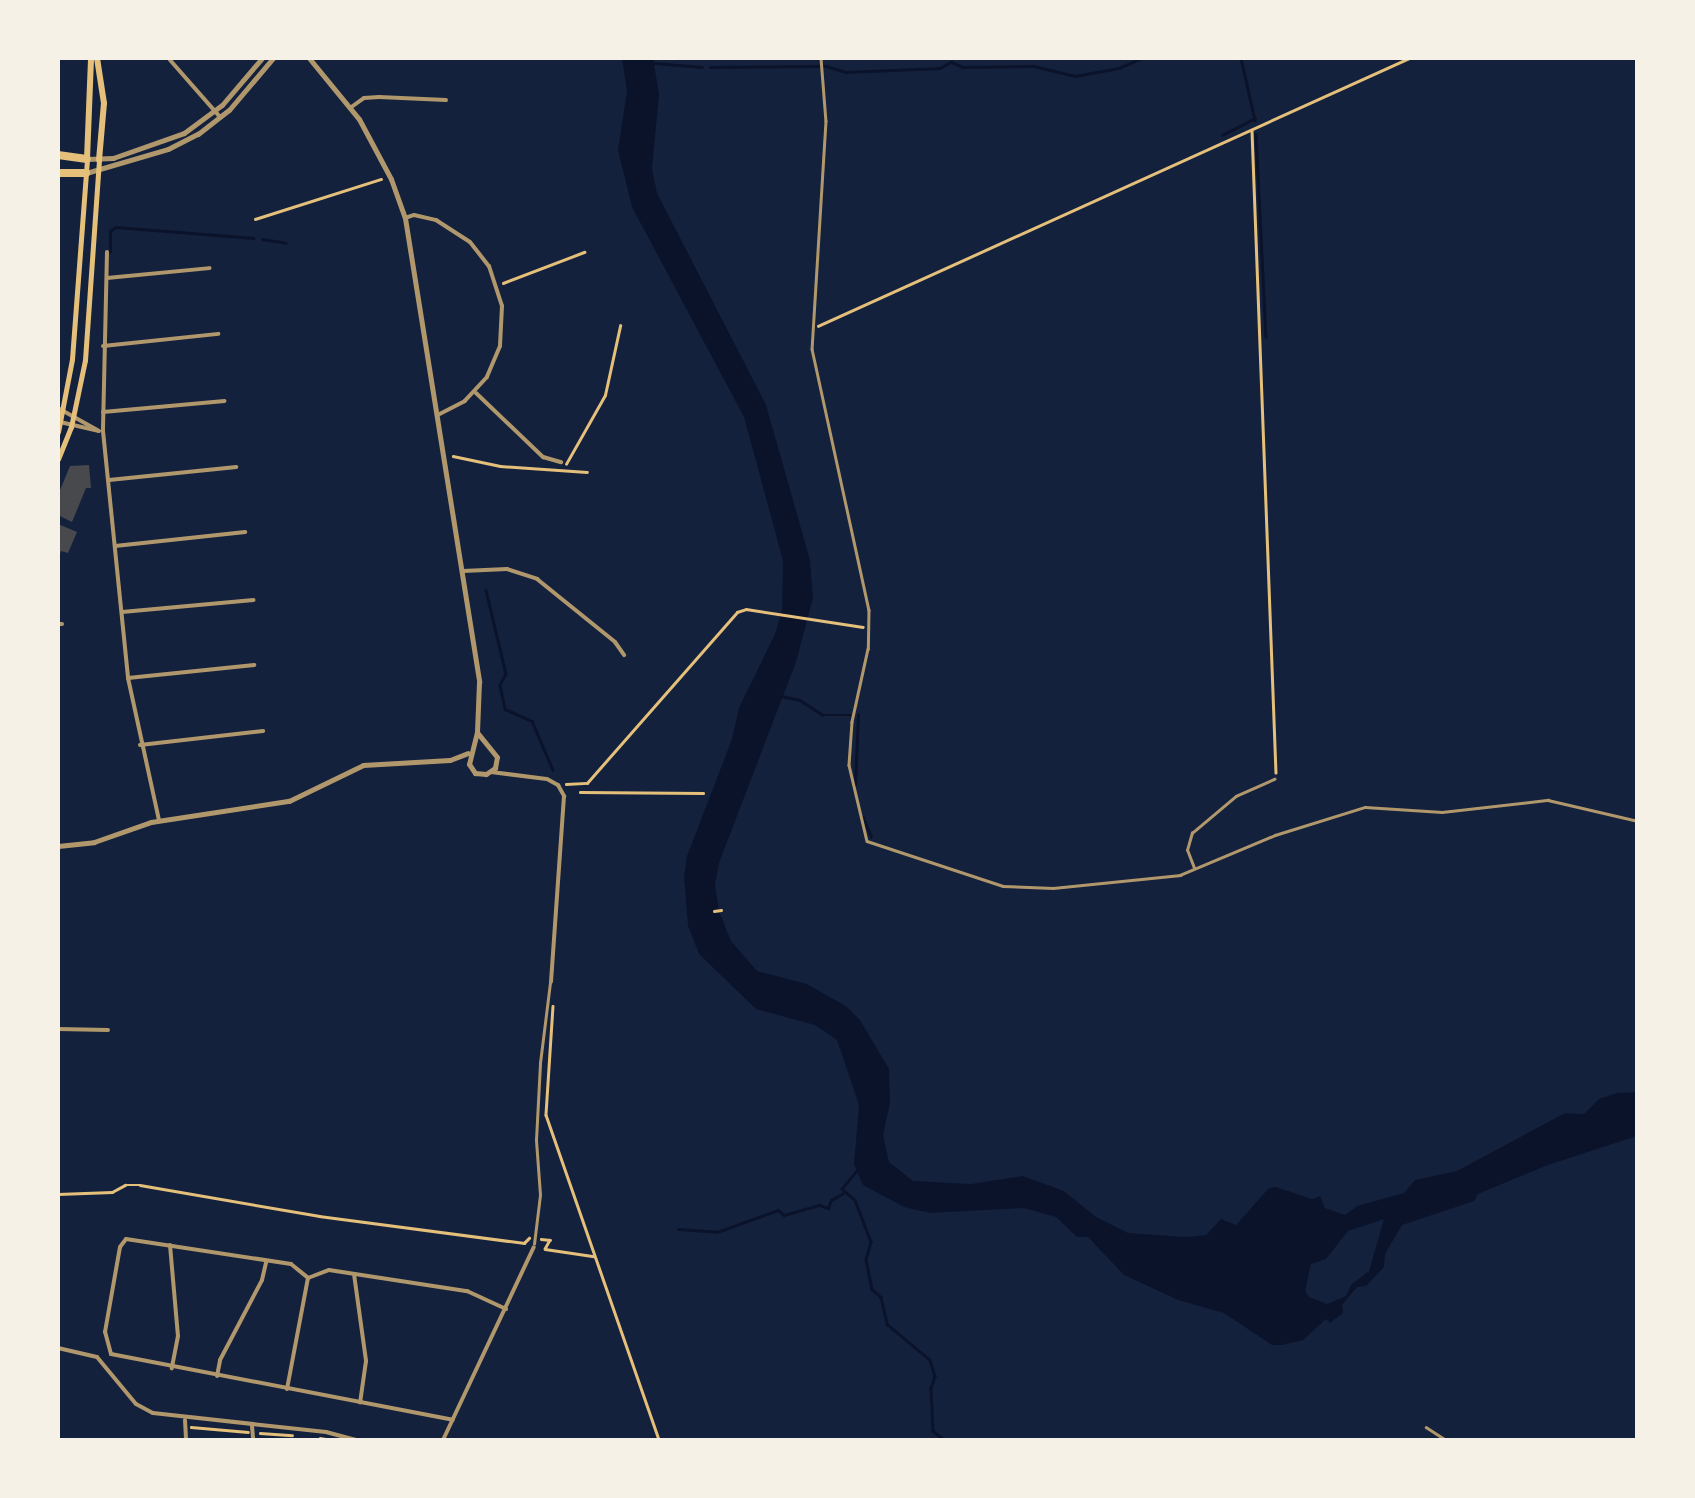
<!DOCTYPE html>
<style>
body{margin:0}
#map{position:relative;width:1695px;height:1498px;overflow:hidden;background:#14213d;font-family:"Varela Round",sans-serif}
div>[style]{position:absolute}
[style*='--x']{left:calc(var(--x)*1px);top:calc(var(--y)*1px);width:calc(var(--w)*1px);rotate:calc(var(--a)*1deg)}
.water>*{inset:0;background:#0b132b}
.stream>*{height:2.5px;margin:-1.25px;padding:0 1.25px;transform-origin:1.25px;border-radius:1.25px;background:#0b132b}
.building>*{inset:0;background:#48494c}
.path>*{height:2.5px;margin:-1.25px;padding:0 1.25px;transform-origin:1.25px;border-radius:1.25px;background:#e5c07b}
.service>*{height:2.5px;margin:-1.25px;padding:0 1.25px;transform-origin:1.25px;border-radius:1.25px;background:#b1986c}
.minor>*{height:4px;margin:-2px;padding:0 2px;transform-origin:2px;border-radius:2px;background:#b1986c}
.tertiary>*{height:5px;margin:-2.5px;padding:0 2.5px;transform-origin:2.5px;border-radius:2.5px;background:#b1986c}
.secondary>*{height:5px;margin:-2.5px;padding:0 2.5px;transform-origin:2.5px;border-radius:2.5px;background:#e5c07b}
.primary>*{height:6px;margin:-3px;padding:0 3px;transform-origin:3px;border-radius:3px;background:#e5c07b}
.motorway>*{height:8px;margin:-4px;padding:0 4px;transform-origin:4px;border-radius:4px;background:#e5c07b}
span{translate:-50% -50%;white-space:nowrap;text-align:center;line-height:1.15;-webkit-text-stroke:10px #f6f1e7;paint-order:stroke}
.frame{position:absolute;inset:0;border:60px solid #f6f1e7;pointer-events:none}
</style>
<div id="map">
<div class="water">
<div style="clip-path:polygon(evenodd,622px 58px,653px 58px,659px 94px,652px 169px,657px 193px,766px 405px,810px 560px,813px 598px,796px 662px,719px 863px,715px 885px,719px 911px,731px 941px,757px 971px,807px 984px,846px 1006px,860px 1020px,889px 1069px,890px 1103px,883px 1135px,889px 1162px,913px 1181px,971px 1184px,1023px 1176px,1064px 1191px,1096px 1217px,1128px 1233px,1186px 1237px,1206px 1235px,1221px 1219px,1236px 1225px,1269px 1188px,1276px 1187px,1312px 1199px,1320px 1196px,1325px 1208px,1345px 1215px,1357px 1206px,1404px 1193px,1415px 1180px,1457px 1171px,1565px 1113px,1584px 1114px,1599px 1099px,1617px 1093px,1637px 1092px,1637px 1136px,1548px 1165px,1478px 1194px,1474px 1201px,1402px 1225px,1385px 1254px,1384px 1267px,1366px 1286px,1357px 1287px,1342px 1305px,1343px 1313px,1330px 1323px,1326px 1319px,1303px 1340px,1282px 1345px,1272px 1345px,1224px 1313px,1178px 1300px,1124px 1275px,1088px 1237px,1077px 1237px,1056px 1217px,1024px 1208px,930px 1213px,904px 1207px,863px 1185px,854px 1164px,859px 1105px,837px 1040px,815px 1025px,756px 1009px,699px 954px,688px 926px,684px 877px,687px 856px,732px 739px,739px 708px,775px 634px,782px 610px,783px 561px,744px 417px,632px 207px,618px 150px,627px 91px,622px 58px,1384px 1219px,1369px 1271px,1351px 1285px,1346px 1296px,1327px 1304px,1309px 1297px,1305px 1291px,1311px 1264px,1326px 1259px,1348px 1231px,1384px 1219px)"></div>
</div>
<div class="stream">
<div style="--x:1241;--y:58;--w:64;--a:77.3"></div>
<div style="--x:654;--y:63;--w:48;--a:4.8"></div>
<div style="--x:710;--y:67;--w:116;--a:-0.5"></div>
<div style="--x:826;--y:66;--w:21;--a:17"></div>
<div style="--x:846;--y:72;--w:94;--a:-2.4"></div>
<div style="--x:940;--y:68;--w:13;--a:-29"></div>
<div style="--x:951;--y:62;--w:13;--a:23"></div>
<div style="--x:963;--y:67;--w:71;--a:-0.8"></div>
<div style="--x:1034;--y:66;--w:42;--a:13.7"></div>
<div style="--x:1075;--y:76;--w:45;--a:-10.3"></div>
<div style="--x:1119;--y:68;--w:24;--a:-24"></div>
<div style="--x:1256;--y:134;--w:203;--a:87.2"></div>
<div style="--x:1222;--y:135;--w:37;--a:-27"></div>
<div style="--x:262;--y:239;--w:24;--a:9"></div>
<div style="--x:110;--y:252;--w:21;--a:-90"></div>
<div style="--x:110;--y:231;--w:7;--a:-34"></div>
<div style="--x:116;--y:227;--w:138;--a:4.6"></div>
<div style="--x:486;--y:590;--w:86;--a:76.6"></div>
<div style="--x:506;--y:674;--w:13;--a:119"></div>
<div style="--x:500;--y:685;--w:25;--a:78"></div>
<div style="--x:505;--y:709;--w:30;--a:24"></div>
<div style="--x:532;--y:721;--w:53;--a:66.8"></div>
<div style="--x:781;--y:696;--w:19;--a:12"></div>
<div style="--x:800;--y:700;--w:27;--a:33"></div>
<div style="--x:823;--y:715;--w:28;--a:0"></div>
<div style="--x:855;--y:785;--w:70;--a:-87.5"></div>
<div style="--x:863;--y:817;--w:21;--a:67"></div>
<div style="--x:857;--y:1171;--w:23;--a:130"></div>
<div style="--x:842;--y:1189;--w:17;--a:40"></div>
<div style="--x:855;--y:1200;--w:45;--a:69.1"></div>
<div style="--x:871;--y:1242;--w:18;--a:106"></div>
<div style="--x:866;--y:1259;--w:31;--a:79"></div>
<div style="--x:872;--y:1289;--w:12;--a:42"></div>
<div style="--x:881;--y:1297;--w:28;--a:77"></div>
<div style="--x:887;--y:1324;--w:56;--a:39.9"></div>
<div style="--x:930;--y:1360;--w:17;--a:73"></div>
<div style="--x:935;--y:1376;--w:13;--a:108"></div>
<div style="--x:931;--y:1388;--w:43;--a:87.3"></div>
<div style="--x:933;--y:1431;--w:15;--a:37"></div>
<div style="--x:678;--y:1229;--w:39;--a:4"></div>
<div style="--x:717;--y:1232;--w:65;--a:-19.8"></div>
<div style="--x:778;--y:1210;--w:8;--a:40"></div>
<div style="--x:784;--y:1215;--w:37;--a:-16"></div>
<div style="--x:820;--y:1205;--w:9;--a:21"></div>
<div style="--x:828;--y:1208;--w:9;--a:-69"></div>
<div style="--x:831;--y:1200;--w:13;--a:-29"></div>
</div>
<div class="building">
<div style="clip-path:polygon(89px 465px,91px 488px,86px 488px,72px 522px,58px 515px,58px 495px,70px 466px)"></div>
<div style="clip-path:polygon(58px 524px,77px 532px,68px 553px,61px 551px,58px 560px)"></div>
</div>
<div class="path">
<div style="--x:863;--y:58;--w:112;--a:0"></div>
<div style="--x:1252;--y:131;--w:642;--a:87.86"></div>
<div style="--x:255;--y:219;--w:132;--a:-17.6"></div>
<div style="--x:503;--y:283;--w:87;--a:-20.9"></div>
<div style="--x:818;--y:326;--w:649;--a:-24.39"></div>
<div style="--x:453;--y:456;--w:48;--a:12"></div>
<div style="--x:500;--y:466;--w:87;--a:3.9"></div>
<div style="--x:566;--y:464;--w:79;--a:-60.5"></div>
<div style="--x:605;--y:395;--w:71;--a:-77.7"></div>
<div style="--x:566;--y:784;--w:21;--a:-3"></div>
<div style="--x:587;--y:783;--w:227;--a:-48.7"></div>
<div style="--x:737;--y:612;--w:9;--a:-18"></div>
<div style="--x:746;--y:609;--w:118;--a:8.7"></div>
<div style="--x:580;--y:792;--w:123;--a:0.5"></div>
<div style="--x:714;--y:911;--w:7;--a:-8"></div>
<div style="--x:553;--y:1006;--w:109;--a:93.7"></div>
<div style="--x:546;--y:1115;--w:344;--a:70.8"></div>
<div style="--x:58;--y:1194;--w:54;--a:-2.1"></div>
<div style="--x:112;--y:1192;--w:15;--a:-28"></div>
<div style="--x:125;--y:1185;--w:15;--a:0"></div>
<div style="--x:140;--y:1185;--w:182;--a:9.8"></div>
<div style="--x:319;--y:1216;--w:207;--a:7.5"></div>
<div style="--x:524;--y:1243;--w:7;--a:-45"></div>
<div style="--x:541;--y:1239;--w:9;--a:6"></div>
<div style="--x:550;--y:1240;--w:10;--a:119"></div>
<div style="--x:545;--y:1249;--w:49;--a:8.3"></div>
<div style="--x:191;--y:1427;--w:57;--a:5"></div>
<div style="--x:260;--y:1433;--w:32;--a:4"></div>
<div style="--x:320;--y:1438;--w:11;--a:10"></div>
</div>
<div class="service">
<div style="--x:821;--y:58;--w:63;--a:85.5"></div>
<div style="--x:826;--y:121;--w:228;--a:93.5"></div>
<div style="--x:812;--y:349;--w:267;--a:77.7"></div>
<div style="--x:869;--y:610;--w:39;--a:91"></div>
<div style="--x:868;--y:649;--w:75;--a:102.4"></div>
<div style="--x:852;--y:722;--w:43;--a:94"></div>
<div style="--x:849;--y:765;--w:78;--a:76.7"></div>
<div style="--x:867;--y:841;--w:143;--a:18.3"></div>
<div style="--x:1003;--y:886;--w:50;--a:2.3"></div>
<div style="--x:1053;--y:888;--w:128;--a:-5.8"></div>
<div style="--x:1180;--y:875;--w:103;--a:-22.8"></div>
<div style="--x:1275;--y:835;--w:94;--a:-17.3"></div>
<div style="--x:1365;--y:807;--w:77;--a:3.7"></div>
<div style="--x:1442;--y:812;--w:107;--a:-6.5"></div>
<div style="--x:1548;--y:800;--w:92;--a:13.1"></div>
<div style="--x:1194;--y:868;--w:19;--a:-111"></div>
<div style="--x:1187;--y:850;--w:18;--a:-74"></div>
<div style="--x:1192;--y:833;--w:57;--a:-40.1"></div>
<div style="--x:1236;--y:796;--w:42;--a:-24.1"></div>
<div style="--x:534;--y:1244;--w:49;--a:-83"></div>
<div style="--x:540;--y:1195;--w:55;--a:-94.2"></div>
<div style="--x:536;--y:1140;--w:77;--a:-87"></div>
<div style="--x:540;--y:1063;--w:81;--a:-82.9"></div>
<div style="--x:1426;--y:1427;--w:24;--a:33"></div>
</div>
<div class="minor">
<div style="--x:170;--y:60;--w:76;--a:48.7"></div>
<div style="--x:350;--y:108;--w:17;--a:-36"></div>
<div style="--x:364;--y:98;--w:15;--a:-4"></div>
<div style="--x:379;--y:97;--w:67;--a:2.6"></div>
<div style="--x:405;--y:218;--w:9;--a:-18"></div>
<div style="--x:414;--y:215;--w:23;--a:13"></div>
<div style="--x:436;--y:220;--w:40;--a:32.9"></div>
<div style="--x:470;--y:242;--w:31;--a:52"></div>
<div style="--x:489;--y:266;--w:42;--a:72"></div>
<div style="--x:502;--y:306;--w:40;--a:92.9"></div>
<div style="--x:500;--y:346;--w:34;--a:113"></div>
<div style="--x:487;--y:377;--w:33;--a:133"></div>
<div style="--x:465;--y:401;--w:29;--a:153"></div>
<div style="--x:107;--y:252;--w:179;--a:91.3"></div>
<div style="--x:103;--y:431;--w:248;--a:84.2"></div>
<div style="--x:128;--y:678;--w:145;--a:77.7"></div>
<div style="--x:107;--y:278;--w:103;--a:-5.5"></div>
<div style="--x:103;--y:346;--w:116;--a:-6"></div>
<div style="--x:476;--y:393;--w:93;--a:43.7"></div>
<div style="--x:543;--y:457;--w:19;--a:16"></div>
<div style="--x:58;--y:408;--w:47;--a:29.3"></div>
<div style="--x:103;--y:412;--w:122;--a:-5.2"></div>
<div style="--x:60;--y:422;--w:39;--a:13"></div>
<div style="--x:109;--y:480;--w:128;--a:-5.8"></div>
<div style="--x:115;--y:546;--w:131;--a:-6.1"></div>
<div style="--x:463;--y:571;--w:44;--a:-2.6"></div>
<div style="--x:507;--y:569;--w:32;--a:18"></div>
<div style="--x:537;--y:579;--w:100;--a:38.9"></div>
<div style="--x:615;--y:642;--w:16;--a:55"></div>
<div style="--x:122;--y:612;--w:132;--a:-5.2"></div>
<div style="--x:58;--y:624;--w:4;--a:0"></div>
<div style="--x:128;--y:678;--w:127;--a:-5.9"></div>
<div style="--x:140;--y:745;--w:124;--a:-6.5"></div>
<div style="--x:491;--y:772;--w:56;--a:7.1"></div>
<div style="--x:547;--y:779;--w:13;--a:29"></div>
<div style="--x:558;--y:785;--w:13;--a:61"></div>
<div style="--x:564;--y:796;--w:186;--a:94"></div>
<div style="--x:58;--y:1029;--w:50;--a:1.1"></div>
<div style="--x:170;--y:1245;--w:91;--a:85"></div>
<div style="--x:178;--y:1336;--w:33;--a:101"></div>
<div style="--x:354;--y:1274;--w:88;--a:82.1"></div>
<div style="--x:366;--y:1361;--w:42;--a:98.1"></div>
<div style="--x:58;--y:1348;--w:40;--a:13"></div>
<div style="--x:97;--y:1357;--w:61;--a:50.3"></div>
<div style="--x:136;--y:1404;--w:19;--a:28"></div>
<div style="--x:153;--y:1413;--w:174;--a:6.3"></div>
<div style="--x:326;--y:1432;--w:31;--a:15"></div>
<div style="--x:111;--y:1354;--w:23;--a:-105"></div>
<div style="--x:105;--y:1332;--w:86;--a:-80"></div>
<div style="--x:120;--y:1247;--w:10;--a:-53"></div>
<div style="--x:126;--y:1239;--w:167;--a:8.6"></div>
<div style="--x:291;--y:1264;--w:22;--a:39"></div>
<div style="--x:308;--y:1278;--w:22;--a:-21"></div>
<div style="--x:329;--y:1270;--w:140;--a:8.7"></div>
<div style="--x:467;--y:1291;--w:43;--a:24.8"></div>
<div style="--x:111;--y:1354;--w:348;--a:10.9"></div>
<div style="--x:217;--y:1376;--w:16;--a:-79"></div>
<div style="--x:220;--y:1360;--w:90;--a:-62.3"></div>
<div style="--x:262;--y:1280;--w:18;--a:-77"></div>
<div style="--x:287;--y:1389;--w:113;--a:-79.3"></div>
<div style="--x:185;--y:1420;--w:20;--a:87"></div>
<div style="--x:252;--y:1426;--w:12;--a:85"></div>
<div style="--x:443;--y:1440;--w:213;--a:-64.8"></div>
</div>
<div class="tertiary">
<div style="--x:309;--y:58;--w:79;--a:50.7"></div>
<div style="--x:359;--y:119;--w:68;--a:61.9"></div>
<div style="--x:391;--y:179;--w:41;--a:70.3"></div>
<div style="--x:405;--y:218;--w:470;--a:80.9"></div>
<div style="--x:479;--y:682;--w:50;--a:92.3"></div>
<div style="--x:477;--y:732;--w:33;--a:104"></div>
<div style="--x:469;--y:764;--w:11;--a:56"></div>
<div style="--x:475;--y:773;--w:11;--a:5"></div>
<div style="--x:486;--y:774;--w:11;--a:-34"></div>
<div style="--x:495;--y:768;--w:11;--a:-80"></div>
<div style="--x:497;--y:757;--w:32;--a:-129"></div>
<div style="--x:87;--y:159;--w:26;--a:-2"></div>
<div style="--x:113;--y:158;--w:75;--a:-19.4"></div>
<div style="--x:184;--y:133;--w:47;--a:-36.4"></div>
<div style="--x:222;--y:105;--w:62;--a:-49.6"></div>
<div style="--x:86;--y:173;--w:85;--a:-16.3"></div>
<div style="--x:168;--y:149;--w:34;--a:-27"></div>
<div style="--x:198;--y:134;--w:39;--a:-38"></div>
<div style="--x:229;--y:110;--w:68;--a:-49.8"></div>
<div style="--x:58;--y:846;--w:36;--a:-6"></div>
<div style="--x:94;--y:842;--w:60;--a:-19.3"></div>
<div style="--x:151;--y:822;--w:140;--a:-8.7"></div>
<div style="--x:289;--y:801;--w:82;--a:-25.9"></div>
<div style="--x:363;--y:765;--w:87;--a:-3.3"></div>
<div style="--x:450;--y:760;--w:19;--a:-21"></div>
</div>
<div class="secondary">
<div style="--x:58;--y:432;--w:74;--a:-79.1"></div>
<div style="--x:72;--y:359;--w:201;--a:-85.7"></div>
<div style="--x:58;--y:459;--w:35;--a:-68"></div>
<div style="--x:71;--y:427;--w:68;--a:-78.2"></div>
<div style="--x:85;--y:360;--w:200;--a:-86"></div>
</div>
<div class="primary">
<div style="--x:97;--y:58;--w:46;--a:81.2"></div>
<div style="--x:104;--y:103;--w:57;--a:95"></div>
<div style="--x:87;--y:159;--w:101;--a:-87.7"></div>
</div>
<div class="motorway">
<div style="--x:58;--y:155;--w:29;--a:8"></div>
<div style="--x:58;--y:173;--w:28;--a:0"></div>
</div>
<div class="frame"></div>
</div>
